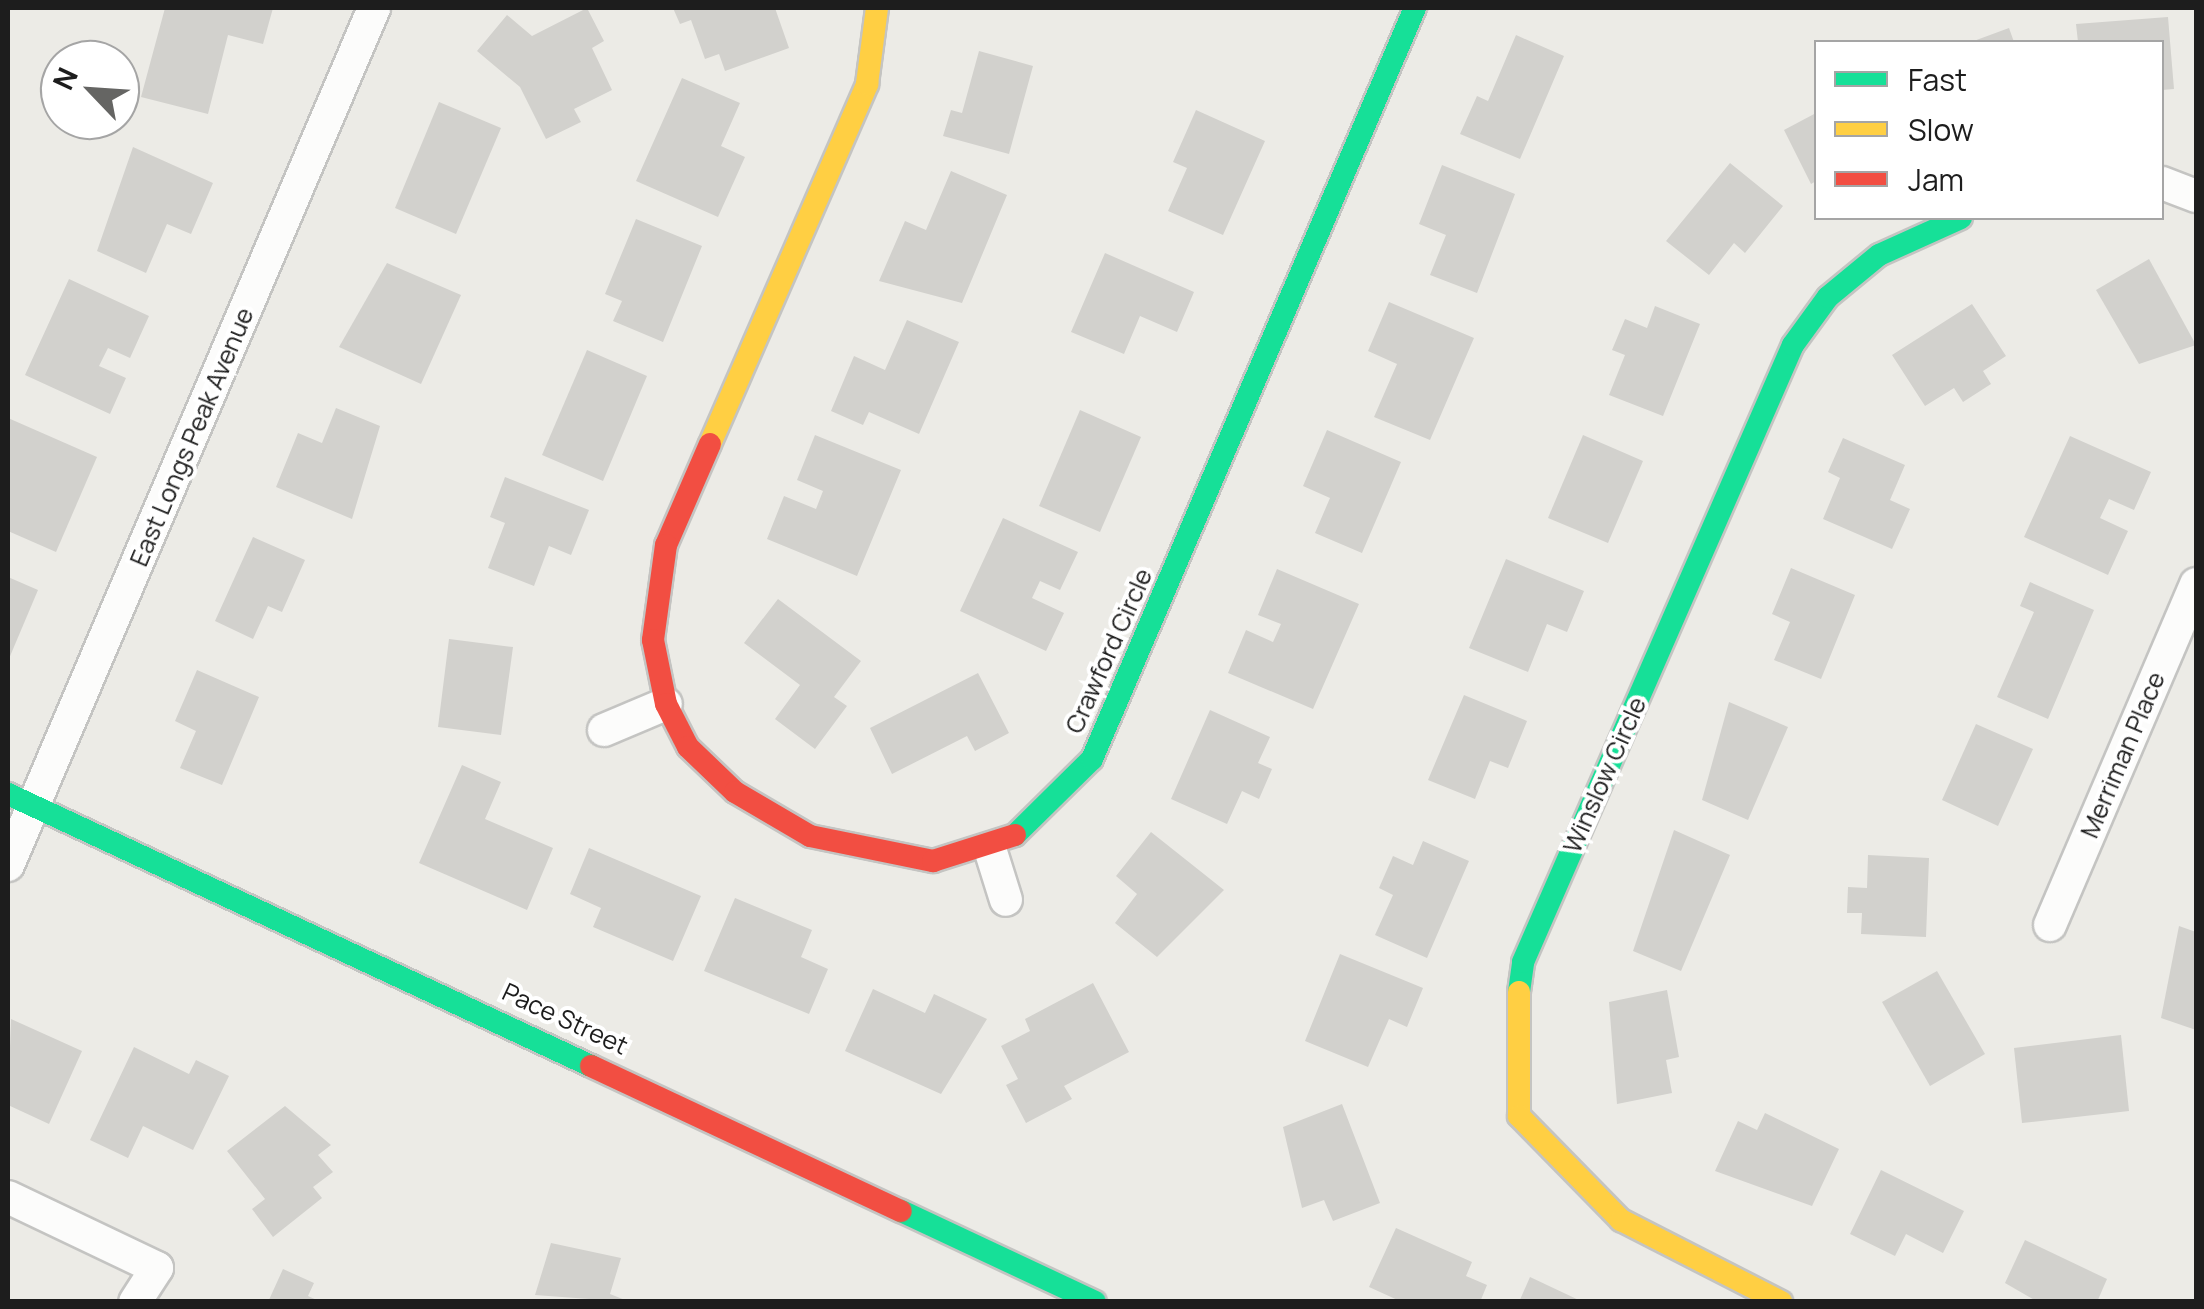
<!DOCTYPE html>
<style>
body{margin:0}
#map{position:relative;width:2204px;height:1309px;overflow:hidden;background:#ecebe6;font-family:Manrope,sans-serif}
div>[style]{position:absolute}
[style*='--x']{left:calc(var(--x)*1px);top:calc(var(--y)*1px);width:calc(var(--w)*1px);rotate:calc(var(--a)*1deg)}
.building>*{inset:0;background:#d2d1cd}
.roads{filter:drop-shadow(2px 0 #c4c4c2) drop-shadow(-2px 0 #c4c4c2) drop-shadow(0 2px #c4c4c2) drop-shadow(0 -2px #c4c4c2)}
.street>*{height:32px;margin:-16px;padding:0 16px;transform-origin:16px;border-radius:16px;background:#fcfcfb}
.fast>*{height:22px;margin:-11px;padding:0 11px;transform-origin:11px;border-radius:11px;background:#16e098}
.slow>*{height:22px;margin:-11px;padding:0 11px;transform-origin:11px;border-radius:11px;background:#ffcf43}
.jam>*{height:22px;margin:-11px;padding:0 11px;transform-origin:11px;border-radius:11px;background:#f24e42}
span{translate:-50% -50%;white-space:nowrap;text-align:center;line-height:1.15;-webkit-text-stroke:8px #fff;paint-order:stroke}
.street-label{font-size:25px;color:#1d1d1d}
.frame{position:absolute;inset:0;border:10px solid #1d1d1d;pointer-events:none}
.legend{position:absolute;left:1814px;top:40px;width:350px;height:180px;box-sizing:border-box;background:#fff;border:2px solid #a5a5a5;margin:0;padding:12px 18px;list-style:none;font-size:30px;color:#1d1d1d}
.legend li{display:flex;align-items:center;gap:20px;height:50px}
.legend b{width:50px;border:2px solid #a5a5a5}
.north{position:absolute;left:40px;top:40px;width:100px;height:100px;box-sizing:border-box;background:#fff;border:2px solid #a5a5a5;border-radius:50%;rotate:295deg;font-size:28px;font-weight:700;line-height:40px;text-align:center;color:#1d1d1d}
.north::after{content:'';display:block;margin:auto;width:35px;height:45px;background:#656563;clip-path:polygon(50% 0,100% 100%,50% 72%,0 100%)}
</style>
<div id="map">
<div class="building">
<div style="clip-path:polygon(165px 8px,273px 8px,263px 44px,228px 35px,208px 114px,141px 97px)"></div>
<div style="clip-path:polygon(587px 8px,604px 41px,592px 48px,612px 90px,574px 109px,581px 122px,546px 139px,520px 87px,477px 51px,507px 15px,532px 36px)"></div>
<div style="clip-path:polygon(673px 8px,775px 8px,789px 48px,725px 71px,719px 54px,705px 59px,691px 20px,680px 24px)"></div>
<div style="clip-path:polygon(2168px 17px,2174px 89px,2162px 90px,2162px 42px,2078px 42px,2076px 24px)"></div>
<div style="clip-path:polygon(2009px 28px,2014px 42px,1971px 42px)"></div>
<div style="clip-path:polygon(1516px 35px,1564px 56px,1520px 159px,1460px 134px,1477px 96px,1488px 101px)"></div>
<div style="clip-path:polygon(979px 51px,1033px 66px,1009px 154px,943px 136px,951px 110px,962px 113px)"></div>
<div style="clip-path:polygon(682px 78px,740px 103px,721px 146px,745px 157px,718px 217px,636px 181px)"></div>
<div style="clip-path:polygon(439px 102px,501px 128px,456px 234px,395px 208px)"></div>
<div style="clip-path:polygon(1196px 110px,1265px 141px,1223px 235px,1168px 211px,1187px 168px,1173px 162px)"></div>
<div style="clip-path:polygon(1816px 113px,1816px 181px,1811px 184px,1784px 130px)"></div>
<div style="clip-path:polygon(133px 147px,213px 183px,191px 234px,167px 224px,146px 273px,97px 251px)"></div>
<div style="clip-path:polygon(1730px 163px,1783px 206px,1745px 253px,1734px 243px,1709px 275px,1666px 241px)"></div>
<div style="clip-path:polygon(1442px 165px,1515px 194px,1477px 293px,1430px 275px,1446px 235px,1419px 224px)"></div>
<div style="clip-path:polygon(951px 171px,1007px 195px,962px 303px,879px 281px,905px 221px,926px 230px)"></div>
<div style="clip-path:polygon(636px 219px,702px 246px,663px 342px,613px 321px,622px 301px,605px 294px)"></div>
<div style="clip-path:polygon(1105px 253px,1194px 292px,1177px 332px,1140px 316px,1124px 354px,1071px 332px)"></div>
<div style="clip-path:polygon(2149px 259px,2196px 345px,2139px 364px,2096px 290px)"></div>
<div style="clip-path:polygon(387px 263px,461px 295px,421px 384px,339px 347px)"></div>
<div style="clip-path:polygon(69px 279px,149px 316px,130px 358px,108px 348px,99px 366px,126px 378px,110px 414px,25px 375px)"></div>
<div style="clip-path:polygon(1389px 302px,1474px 338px,1430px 440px,1374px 417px,1397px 364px,1368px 351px)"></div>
<div style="clip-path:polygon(1972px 304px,2006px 356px,1983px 371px,1991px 384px,1963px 402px,1954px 388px,1925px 406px,1892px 355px)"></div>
<div style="clip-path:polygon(1655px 306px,1700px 324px,1663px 416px,1609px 395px,1625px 355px,1612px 350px,1625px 319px,1647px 328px)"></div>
<div style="clip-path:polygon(907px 320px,959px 342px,919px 434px,869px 412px,863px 425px,831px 411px,854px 356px,885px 370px)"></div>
<div style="clip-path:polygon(587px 350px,647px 376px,603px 481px,542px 455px)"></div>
<div style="clip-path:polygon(336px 408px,380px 426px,352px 519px,276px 487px,298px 433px,322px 443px)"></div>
<div style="clip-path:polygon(1080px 410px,1141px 437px,1100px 532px,1039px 506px)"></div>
<div style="clip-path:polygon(8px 418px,97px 457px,56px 552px,8px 531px)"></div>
<div style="clip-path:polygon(1327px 430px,1401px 462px,1362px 553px,1315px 533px,1330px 498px,1303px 486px)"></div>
<div style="clip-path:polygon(815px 435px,901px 470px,857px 576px,767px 539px,784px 496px,816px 509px,823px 491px,797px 480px)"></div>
<div style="clip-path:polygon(1583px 435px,1643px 461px,1608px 543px,1548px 518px)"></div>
<div style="clip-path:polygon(2070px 436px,2151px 472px,2134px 510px,2109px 499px,2100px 518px,2128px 531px,2108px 575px,2024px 537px)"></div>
<div style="clip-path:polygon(1843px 438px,1905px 465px,1890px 500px,1910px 509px,1892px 549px,1823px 519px,1840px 478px,1828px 472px)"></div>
<div style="clip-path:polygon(505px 477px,589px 510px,571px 555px,549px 546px,534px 586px,488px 568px,505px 523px,490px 517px)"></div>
<div style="clip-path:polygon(1003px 518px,1078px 552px,1060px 590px,1040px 581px,1032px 598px,1064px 613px,1046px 651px,960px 611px)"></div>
<div style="clip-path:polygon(253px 537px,305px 560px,282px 612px,268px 606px,253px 639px,215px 621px)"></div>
<div style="clip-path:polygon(1506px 559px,1584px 591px,1567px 632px,1547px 624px,1528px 672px,1469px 648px)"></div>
<div style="clip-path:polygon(1791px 568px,1855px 595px,1821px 679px,1774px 660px,1790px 622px,1772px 614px)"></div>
<div style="clip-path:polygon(1277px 569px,1359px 604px,1313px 709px,1228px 673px,1246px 630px,1273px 642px,1281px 624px,1258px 615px)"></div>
<div style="clip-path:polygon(8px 577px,38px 590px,8px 661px)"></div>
<div style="clip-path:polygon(2030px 582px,2094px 610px,2048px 719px,1997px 697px,2034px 612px,2020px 606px)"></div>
<div style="clip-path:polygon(778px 599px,861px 661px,834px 697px,847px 706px,815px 749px,775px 719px,800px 685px,744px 643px)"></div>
<div style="clip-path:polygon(449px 639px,513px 647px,501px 735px,438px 727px)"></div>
<div style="clip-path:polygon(197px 670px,259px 697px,222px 785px,180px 768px,196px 731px,175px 721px)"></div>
<div style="clip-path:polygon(978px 673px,1009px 733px,975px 751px,967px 736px,892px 774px,870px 728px)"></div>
<div style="clip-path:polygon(1464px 695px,1527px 721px,1508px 768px,1490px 761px,1475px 799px,1428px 780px)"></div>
<div style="clip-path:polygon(1729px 702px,1788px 727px,1748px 820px,1702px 800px)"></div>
<div style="clip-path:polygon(1210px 710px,1270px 737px,1258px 763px,1272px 769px,1259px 799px,1242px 791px,1227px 824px,1171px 799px)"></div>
<div style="clip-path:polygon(1976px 724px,2033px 749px,1998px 826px,1942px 800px)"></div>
<div style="clip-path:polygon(462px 765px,501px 782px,485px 819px,553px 848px,527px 910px,419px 863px)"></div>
<div style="clip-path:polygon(1674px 830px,1730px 855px,1681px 971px,1633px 951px)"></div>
<div style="clip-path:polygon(1151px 832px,1224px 890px,1157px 957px,1115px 923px,1137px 894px,1116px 876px)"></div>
<div style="clip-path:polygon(1423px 841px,1469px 861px,1427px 958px,1375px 935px,1393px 895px,1379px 888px,1393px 856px,1413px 865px)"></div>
<div style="clip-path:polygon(589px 848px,701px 896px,673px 961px,593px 927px,601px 908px,570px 894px)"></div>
<div style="clip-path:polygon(1868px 855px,1929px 858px,1926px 937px,1861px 934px,1862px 913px,1847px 913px,1848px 887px,1867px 888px)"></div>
<div style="clip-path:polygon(735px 898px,812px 930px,801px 957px,828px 969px,809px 1014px,704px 971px)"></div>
<div style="clip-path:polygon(2179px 926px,2196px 932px,2196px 1030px,2161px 1018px)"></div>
<div style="clip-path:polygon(1340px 954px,1423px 988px,1407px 1027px,1389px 1019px,1368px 1067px,1305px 1041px)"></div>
<div style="clip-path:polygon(1937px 971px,1985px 1054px,1930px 1086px,1882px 1002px)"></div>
<div style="clip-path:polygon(1093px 983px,1129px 1052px,1064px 1086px,1072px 1099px,1026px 1123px,1006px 1085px,1018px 1079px,1001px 1046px,1030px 1031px,1025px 1019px)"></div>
<div style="clip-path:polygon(873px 989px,925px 1013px,934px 994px,987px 1019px,941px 1094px,845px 1051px)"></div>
<div style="clip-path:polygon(1667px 990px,1679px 1057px,1666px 1060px,1672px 1093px,1617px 1104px,1609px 1002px)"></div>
<div style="clip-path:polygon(11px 1019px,82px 1051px,49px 1124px,8px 1105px)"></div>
<div style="clip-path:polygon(2121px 1035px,2129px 1111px,2022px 1123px,2014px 1048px)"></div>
<div style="clip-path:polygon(134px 1047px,189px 1074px,196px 1060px,229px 1076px,193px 1150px,143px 1126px,128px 1158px,90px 1140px)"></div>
<div style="clip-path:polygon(1342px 1104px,1380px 1203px,1333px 1221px,1324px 1200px,1302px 1208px,1283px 1127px)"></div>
<div style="clip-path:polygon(285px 1106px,331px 1145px,318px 1155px,333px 1172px,313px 1187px,322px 1198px,273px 1237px,252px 1209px,265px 1199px,227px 1151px)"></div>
<div style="clip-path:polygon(1765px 1113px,1839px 1149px,1812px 1206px,1715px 1171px,1738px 1121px,1757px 1130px)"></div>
<div style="clip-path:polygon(1881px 1170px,1964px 1211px,1943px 1253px,1906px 1234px,1895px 1256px,1850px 1234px)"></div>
<div style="clip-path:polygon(1396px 1228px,1472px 1262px,1466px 1276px,1487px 1285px,1480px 1302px,1402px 1302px,1369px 1287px)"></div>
<div style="clip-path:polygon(2025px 1240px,2107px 1279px,2097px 1302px,2038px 1302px,2005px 1283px)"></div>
<div style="clip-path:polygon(551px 1243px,621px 1258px,610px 1294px,630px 1302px,535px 1295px)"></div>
<div style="clip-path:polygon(283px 1269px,314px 1283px,308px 1296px,321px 1302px,268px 1302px)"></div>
<div style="clip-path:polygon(1530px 1277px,1583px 1302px,1519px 1302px)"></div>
</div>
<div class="roads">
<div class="street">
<div style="--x:2162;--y:183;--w:36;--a:21"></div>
<div style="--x:604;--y:730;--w:67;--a:-22.8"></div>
<div style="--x:991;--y:852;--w:50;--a:72.6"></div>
<div style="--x:8;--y:865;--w:932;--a:-66.87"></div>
<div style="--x:2050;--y:925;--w:371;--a:-66.8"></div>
<div style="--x:8;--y:1197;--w:165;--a:25.5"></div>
<div style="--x:157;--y:1268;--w:40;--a:122.9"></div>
</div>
<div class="fast">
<div style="--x:8;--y:794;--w:643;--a:25.01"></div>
<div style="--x:1015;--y:835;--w:108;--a:-44.6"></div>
<div style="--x:1092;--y:759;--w:818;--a:-66.73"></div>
<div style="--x:1519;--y:992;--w:30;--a:-82"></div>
<div style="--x:1523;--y:962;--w:673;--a:-66.37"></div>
<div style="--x:1793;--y:345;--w:59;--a:-53.9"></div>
<div style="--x:1828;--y:297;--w:66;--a:-39.5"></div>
<div style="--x:1879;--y:255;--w:90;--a:-24.3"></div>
<div style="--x:901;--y:1211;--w:214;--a:25.1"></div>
</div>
<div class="slow">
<div style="--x:710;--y:444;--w:393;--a:-66.4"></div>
<div style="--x:867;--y:84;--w:77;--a:-82.5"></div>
<div style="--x:1519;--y:992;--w:124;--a:90"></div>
<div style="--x:1519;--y:1116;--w:146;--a:45.6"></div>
<div style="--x:1621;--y:1220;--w:180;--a:27.1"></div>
</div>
<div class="jam">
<div style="--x:710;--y:444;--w:110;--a:113.5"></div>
<div style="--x:666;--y:545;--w:96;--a:97.8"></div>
<div style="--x:653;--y:640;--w:65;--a:78.5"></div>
<div style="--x:666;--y:704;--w:48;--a:62.9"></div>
<div style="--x:688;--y:747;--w:65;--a:43.8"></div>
<div style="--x:735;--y:792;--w:87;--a:30.4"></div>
<div style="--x:810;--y:836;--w:126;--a:11.5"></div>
<div style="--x:933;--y:861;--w:86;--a:-17.6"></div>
<div style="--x:591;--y:1066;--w:342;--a:25.1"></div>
</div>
</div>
<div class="street-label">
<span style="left:192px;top:437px;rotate:-67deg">East Longs Peak Avenue</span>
<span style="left:1109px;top:651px;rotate:-66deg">Crawford Circle</span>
<span style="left:2123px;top:755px;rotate:-67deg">Merriman Place</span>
<span style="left:1605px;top:775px;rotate:-66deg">Winslow Circle</span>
<span style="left:565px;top:1019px;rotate:25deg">Pace Street</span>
</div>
<div class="frame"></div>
<ul class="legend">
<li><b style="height:12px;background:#16e098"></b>Fast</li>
<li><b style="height:12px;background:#ffcf43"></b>Slow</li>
<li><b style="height:12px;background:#f24e42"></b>Jam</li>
</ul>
<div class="north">N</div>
</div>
